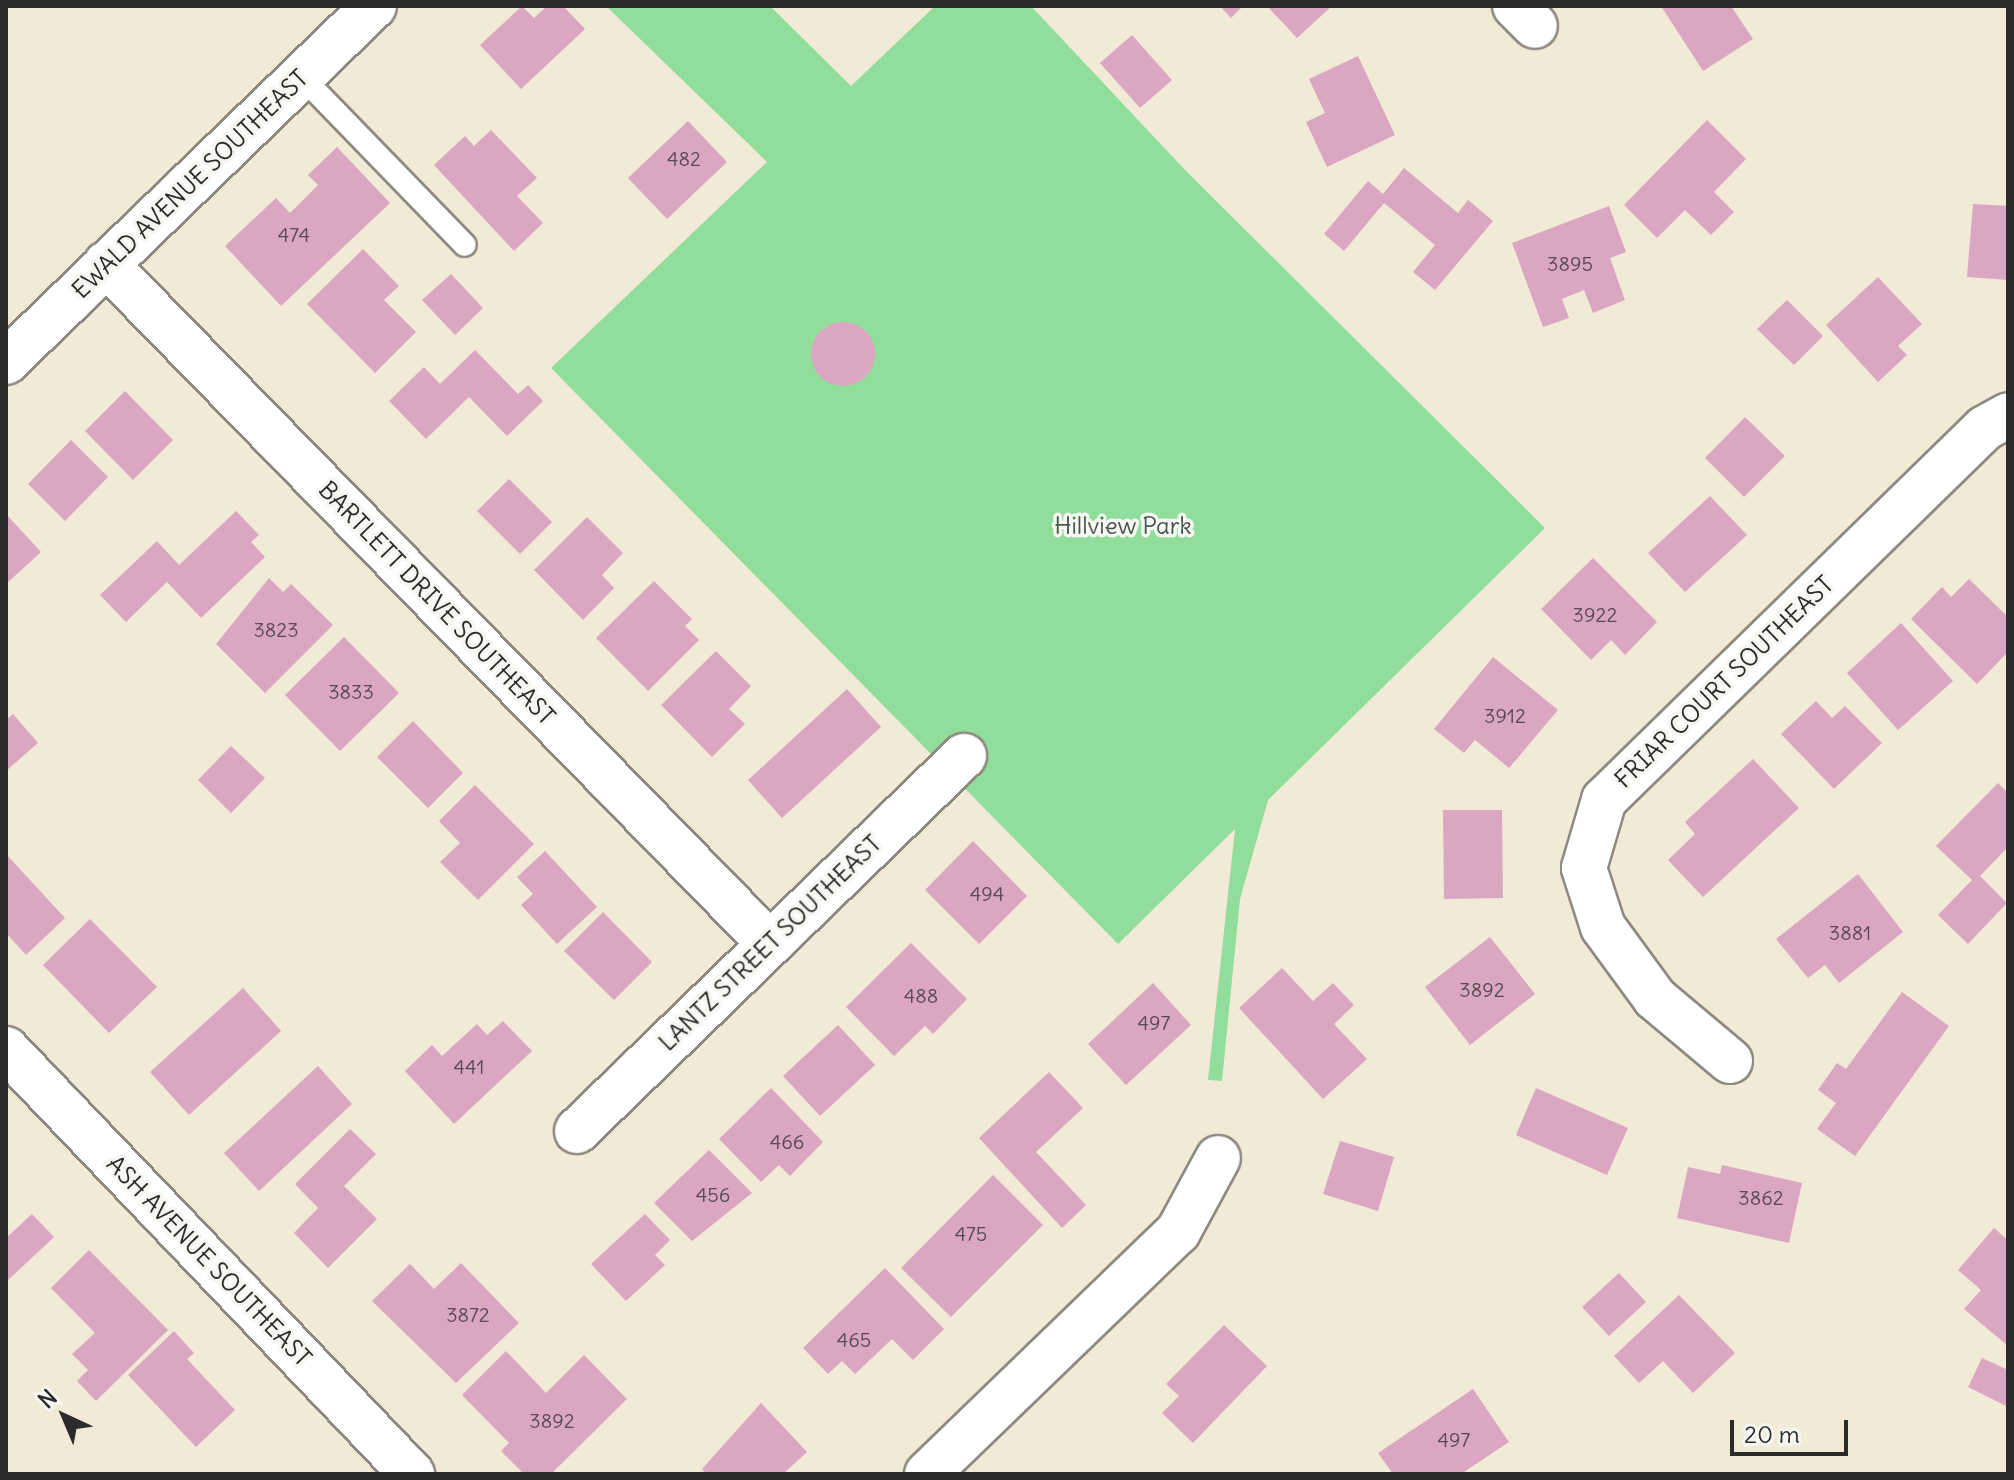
<!DOCTYPE html>
<style>
body{margin:0}
#map{position:relative;width:2014px;height:1480px;overflow:hidden;background:#f1ead7;font-family:Delius,sans-serif}
div>[style]{position:absolute}
[style*='--x']{left:calc(var(--x)*1px);top:calc(var(--y)*1px);width:calc(var(--w)*1px);rotate:calc(var(--a)*1deg)}
.green>*{inset:0;background:#91dd9b}
.building>*{inset:0;background:#dba6c2}
.round{border-radius:50%}
.roads{filter:drop-shadow(2px 0 #8e8a81) drop-shadow(-2px 0 #8e8a81) drop-shadow(0 2px #8e8a81) drop-shadow(0 -2px #8e8a81)}
.lane>*{height:22px;margin:-11px;padding:0 11px;transform-origin:11px;border-radius:11px;background:#fff}
.street>*{height:44px;margin:-22px;padding:0 22px;transform-origin:22px;border-radius:22px;background:#fff}
span{translate:-50% -50%;white-space:nowrap;text-align:center;line-height:1.15;-webkit-text-stroke:7px #f6f6f2;paint-order:stroke}
.number-label{font-size:20px;color:#574a51}
.number-label span{-webkit-text-stroke-width:0}
.street-label{font-size:24px;color:#2b2b2b}
.park-label{font-size:24px;color:#445847}
.frame{position:absolute;inset:0;border:8px solid #2b2b2b;pointer-events:none}
.north{position:absolute;left:24px;top:1376px;width:80px;height:80px;-webkit-text-stroke:6px #f6f6f2;paint-order:stroke;rotate:316deg;font-size:22px;font-weight:700;line-height:32px;text-align:center;color:#2b2b2b}
.north::after{content:'';display:block;margin:auto;width:28px;height:36px;background:#2b2b2b;clip-path:polygon(50% 0,100% 100%,50% 72%,0 100%)}
.scale{position:absolute;left:1730px;top:1420px;width:118px;height:36px;box-sizing:border-box;border:4px solid #2b2b2b;border-top:0;padding-left:10px;font-size:24px;line-height:28px;white-space:nowrap;color:#2b2b2b;-webkit-text-stroke:6px #f6f6f2;paint-order:stroke}
</style>
<div id="map">
<div class="green">
<div style="clip-path:polygon(606px 6px,770px 6px,851px 86px,935px 6px,1031px 6px,1185px 170px,1545px 528px,1268px 800px,1240px 899px,1222px 1081px,1208px 1080px,1235px 829px,1118px 944px,551px 368px,767px 162px)"></div>
</div>
<div class="building">
<div style="clip-path:polygon(522px 6px,534px 18px,547px 6px,563px 6px,585px 29px,521px 89px,480px 45px)"></div>
<div style="clip-path:polygon(1220px 6px,1243px 6px,1231px 18px)"></div>
<div style="clip-path:polygon(1267px 6px,1332px 6px,1297px 38px)"></div>
<div style="clip-path:polygon(1661px 6px,1731px 6px,1753px 39px,1703px 71px)"></div>
<div style="clip-path:polygon(1132px 35px,1172px 80px,1140px 108px,1100px 63px)"></div>
<div style="clip-path:polygon(1358px 56px,1395px 135px,1327px 167px,1306px 122px,1325px 113px,1309px 79px)"></div>
<div style="clip-path:polygon(1707px 120px,1746px 159px,1714px 192px,1734px 212px,1711px 235px,1685px 210px,1657px 238px,1624px 205px)"></div>
<div style="clip-path:polygon(688px 121px,727px 162px,667px 219px,628px 178px)"></div>
<div style="clip-path:polygon(491px 130px,537px 178px,517px 196px,543px 223px,514px 251px,434px 165px,465px 136px,474px 146px)"></div>
<div style="clip-path:polygon(337px 147px,390px 203px,281px 306px,225px 246px,276px 198px,290px 213px,318px 185px,308px 175px)"></div>
<div style="clip-path:polygon(1404px 168px,1458px 213px,1468px 200px,1493px 221px,1435px 290px,1413px 272px,1435px 245px,1384px 203px,1344px 251px,1324px 234px,1368px 181px,1383px 194px)"></div>
<div style="clip-path:polygon(1973px 204px,2008px 206px,2008px 280px,1967px 277px)"></div>
<div style="clip-path:polygon(1609px 206px,1626px 252px,1610px 258px,1625px 300px,1593px 313px,1584px 290px,1562px 299px,1569px 318px,1543px 327px,1512px 243px)"></div>
<div style="clip-path:polygon(363px 249px,399px 286px,384px 300px,416px 332px,375px 373px,307px 304px)"></div>
<div style="clip-path:polygon(451px 274px,483px 308px,455px 335px,422px 300px)"></div>
<div style="clip-path:polygon(1878px 277px,1922px 324px,1898px 346px,1907px 355px,1878px 382px,1826px 325px)"></div>
<div style="clip-path:polygon(1787px 300px,1823px 336px,1794px 365px,1757px 329px)"></div>
<div class="round" style="left:811px;top:322px;width:64px;height:64px"></div>
<div style="clip-path:polygon(475px 350px,518px 394px,528px 385px,543px 401px,507px 436px,469px 397px,426px 439px,389px 401px,424px 367px,440px 384px)"></div>
<div style="clip-path:polygon(125px 391px,173px 440px,133px 480px,85px 431px)"></div>
<div style="clip-path:polygon(1745px 417px,1785px 456px,1744px 497px,1705px 458px)"></div>
<div style="clip-path:polygon(71px 440px,108px 477px,65px 521px,28px 484px)"></div>
<div style="clip-path:polygon(509px 479px,552px 522px,520px 554px,477px 511px)"></div>
<div style="clip-path:polygon(1710px 496px,1747px 535px,1685px 592px,1648px 553px)"></div>
<div style="clip-path:polygon(236px 511px,259px 535px,251px 542px,265px 557px,201px 618px,167px 582px,126px 622px,100px 595px,157px 541px,179px 565px)"></div>
<div style="clip-path:polygon(6px 514px,41px 552px,6px 584px)"></div>
<div style="clip-path:polygon(587px 517px,623px 553px,602px 575px,614px 588px,583px 620px,534px 570px)"></div>
<div style="clip-path:polygon(1593px 558px,1657px 622px,1625px 655px,1611px 640px,1591px 660px,1541px 609px)"></div>
<div style="clip-path:polygon(269px 578px,283px 592px,291px 584px,333px 625px,265px 693px,216px 644px)"></div>
<div style="clip-path:polygon(1969px 579px,2008px 617px,2008px 652px,1977px 684px,1911px 619px,1942px 587px,1951px 597px)"></div>
<div style="clip-path:polygon(654px 581px,692px 619px,685px 626px,699px 640px,648px 691px,596px 638px)"></div>
<div style="clip-path:polygon(1901px 623px,1953px 681px,1898px 730px,1847px 673px)"></div>
<div style="clip-path:polygon(344px 637px,399px 693px,340px 751px,285px 695px)"></div>
<div style="clip-path:polygon(716px 651px,751px 686px,729px 709px,745px 724px,712px 757px,661px 705px)"></div>
<div style="clip-path:polygon(1493px 657px,1558px 710px,1509px 768px,1475px 740px,1464px 753px,1434px 729px)"></div>
<div style="clip-path:polygon(847px 689px,881px 727px,782px 818px,748px 780px)"></div>
<div style="clip-path:polygon(1816px 701px,1832px 718px,1845px 706px,1882px 743px,1834px 789px,1781px 734px)"></div>
<div style="clip-path:polygon(13px 714px,38px 743px,6px 771px,6px 720px)"></div>
<div style="clip-path:polygon(413px 721px,463px 773px,428px 808px,377px 757px)"></div>
<div style="clip-path:polygon(231px 746px,265px 778px,231px 813px,198px 780px)"></div>
<div style="clip-path:polygon(1753px 759px,1799px 808px,1703px 897px,1668px 860px,1695px 834px,1685px 822px)"></div>
<div style="clip-path:polygon(1998px 783px,2008px 793px,2008px 847px,1980px 876px,2007px 903px,1968px 944px,1938px 915px,1972px 880px,1936px 846px)"></div>
<div style="clip-path:polygon(475px 785px,534px 844px,478px 900px,440px 862px,460px 843px,439px 821px)"></div>
<div style="clip-path:polygon(1443px 810px,1502px 810px,1503px 898px,1444px 899px)"></div>
<div style="clip-path:polygon(973px 841px,1027px 896px,979px 944px,925px 890px)"></div>
<div style="clip-path:polygon(545px 851px,597px 907px,557px 944px,521px 905px,533px 894px,517px 877px)"></div>
<div style="clip-path:polygon(6px 854px,65px 918px,26px 955px,6px 933px)"></div>
<div style="clip-path:polygon(1858px 874px,1903px 932px,1839px 983px,1825px 965px,1808px 978px,1776px 939px)"></div>
<div style="clip-path:polygon(603px 912px,652px 962px,614px 1000px,564px 951px)"></div>
<div style="clip-path:polygon(90px 919px,157px 987px,109px 1033px,43px 965px)"></div>
<div style="clip-path:polygon(1490px 937px,1535px 994px,1470px 1045px,1425px 987px)"></div>
<div style="clip-path:polygon(911px 943px,967px 999px,933px 1034px,925px 1026px,894px 1056px,846px 1007px)"></div>
<div style="clip-path:polygon(1282px 968px,1313px 1001px,1333px 983px,1354px 1005px,1334px 1024px,1367px 1059px,1323px 1099px,1239px 1008px)"></div>
<div style="clip-path:polygon(1153px 983px,1191px 1025px,1126px 1085px,1088px 1044px)"></div>
<div style="clip-path:polygon(243px 988px,281px 1031px,189px 1115px,150px 1072px)"></div>
<div style="clip-path:polygon(1902px 992px,1949px 1026px,1855px 1156px,1817px 1129px,1836px 1103px,1818px 1090px,1837px 1063px,1846px 1069px)"></div>
<div style="clip-path:polygon(503px 1021px,532px 1051px,454px 1124px,405px 1071px,432px 1045px,442px 1056px,477px 1024px,487px 1035px)"></div>
<div style="clip-path:polygon(838px 1025px,875px 1065px,820px 1116px,783px 1076px)"></div>
<div style="clip-path:polygon(318px 1066px,352px 1104px,259px 1191px,224px 1153px)"></div>
<div style="clip-path:polygon(1049px 1072px,1083px 1108px,1036px 1152px,1086px 1205px,1062px 1228px,979px 1138px)"></div>
<div style="clip-path:polygon(771px 1088px,823px 1142px,790px 1176px,779px 1165px,761px 1182px,719px 1139px)"></div>
<div style="clip-path:polygon(1536px 1088px,1628px 1128px,1607px 1175px,1516px 1135px)"></div>
<div style="clip-path:polygon(350px 1129px,376px 1154px,344px 1186px,377px 1219px,328px 1268px,294px 1233px,318px 1208px,295px 1184px)"></div>
<div style="clip-path:polygon(1340px 1141px,1394px 1157px,1378px 1211px,1323px 1194px)"></div>
<div style="clip-path:polygon(709px 1150px,752px 1193px,692px 1241px,654px 1203px)"></div>
<div style="clip-path:polygon(1722px 1165px,1802px 1183px,1789px 1243px,1677px 1218px,1688px 1167px,1720px 1174px)"></div>
<div style="clip-path:polygon(993px 1175px,1043px 1225px,951px 1317px,901px 1268px)"></div>
<div style="clip-path:polygon(32px 1214px,54px 1237px,6px 1282px,6px 1238px)"></div>
<div style="clip-path:polygon(645px 1214px,670px 1240px,655px 1255px,665px 1265px,626px 1301px,591px 1264px)"></div>
<div style="clip-path:polygon(1994px 1228px,2008px 1240px,2008px 1346px,1964px 1309px,1981px 1290px,1958px 1270px)"></div>
<div style="clip-path:polygon(89px 1250px,168px 1330px,96px 1401px,77px 1381px,88px 1370px,72px 1354px,95px 1333px,51px 1288px)"></div>
<div style="clip-path:polygon(461px 1263px,519px 1323px,456px 1383px,372px 1301px,410px 1264px,434px 1289px)"></div>
<div style="clip-path:polygon(885px 1268px,944px 1329px,913px 1360px,892px 1339px,855px 1374px,842px 1361px,828px 1374px,803px 1348px)"></div>
<div style="clip-path:polygon(1619px 1273px,1646px 1302px,1609px 1336px,1582px 1307px)"></div>
<div style="clip-path:polygon(1679px 1295px,1735px 1353px,1693px 1393px,1663px 1361px,1639px 1383px,1614px 1356px)"></div>
<div style="clip-path:polygon(1224px 1325px,1267px 1366px,1193px 1443px,1162px 1413px,1179px 1396px,1166px 1384px)"></div>
<div style="clip-path:polygon(174px 1331px,194px 1353px,187px 1359px,235px 1410px,196px 1447px,128px 1375px)"></div>
<div style="clip-path:polygon(506px 1351px,546px 1393px,584px 1355px,627px 1399px,551px 1474px,524px 1474px,501px 1451px,509px 1443px,462px 1395px)"></div>
<div style="clip-path:polygon(1982px 1358px,2008px 1370px,2008px 1407px,1968px 1387px)"></div>
<div style="clip-path:polygon(1473px 1389px,1509px 1442px,1461px 1474px,1393px 1474px,1378px 1453px)"></div>
<div style="clip-path:polygon(761px 1403px,807px 1452px,783px 1474px,706px 1474px,702px 1469px)"></div>
</div>
<div class="roads">
<div class="lane">
<div style="--x:301;--y:76;--w:235;--a:45.9"></div>
</div>
<div class="street">
<div style="--x:1515;--y:6;--w:28;--a:45"></div>
<div style="--x:106;--y:264;--w:948;--a:45.68"></div>
<div style="--x:6;--y:362;--w:512;--a:-44.05"></div>
<div style="--x:6;--y:1049;--w:588;--a:46.31"></div>
<div style="--x:1730;--y:1061;--w:98;--a:-140"></div>
<div style="--x:1655;--y:998;--w:88;--a:-126.2"></div>
<div style="--x:1603;--y:927;--w:62;--a:-107.9"></div>
<div style="--x:1584;--y:868;--w:71;--a:-73.6"></div>
<div style="--x:1604;--y:800;--w:532;--a:-44.32"></div>
<div style="--x:1985;--y:428;--w:26;--a:-29"></div>
<div style="--x:577;--y:1131;--w:539;--a:-44.1"></div>
<div style="--x:927;--y:1474;--w:349;--a:-44"></div>
<div style="--x:1178;--y:1232;--w:84;--a:-61.6"></div>
</div>
</div>
<div class="number-label">
<span style="left:684px;top:158px">482</span>
<span style="left:294px;top:234px">474</span>
<span style="left:1570px;top:263px">3895</span>
<span style="left:1595px;top:614px">3922</span>
<span style="left:276px;top:629px">3823</span>
<span style="left:351px;top:691px">3833</span>
<span style="left:1505px;top:715px">3912</span>
<span style="left:987px;top:893px">494</span>
<span style="left:1850px;top:932px">3881</span>
<span style="left:1482px;top:989px">3892</span>
<span style="left:921px;top:995px">488</span>
<span style="left:1154px;top:1022px">497</span>
<span style="left:469px;top:1066px">441</span>
<span style="left:787px;top:1141px">466</span>
<span style="left:713px;top:1194px">456</span>
<span style="left:1761px;top:1197px">3862</span>
<span style="left:971px;top:1233px">475</span>
<span style="left:468px;top:1314px">3872</span>
<span style="left:854px;top:1339px">465</span>
<span style="left:552px;top:1420px">3892</span>
<span style="left:1454px;top:1439px">497</span>
</div>
<div class="street-label">
<span style="left:190px;top:184px;rotate:-44deg">EWALD AVENUE SOUTHEAST</span>
<span style="left:437px;top:603px;rotate:46deg">BARTLETT DRIVE SOUTHEAST</span>
<span style="left:1724px;top:682px;rotate:-44deg">FRIAR COURT SOUTHEAST</span>
<span style="left:770px;top:943px;rotate:-44deg">LANTZ STREET SOUTHEAST</span>
<span style="left:209px;top:1261px;rotate:46deg">ASH AVENUE SOUTHEAST</span>
</div>
<div class="park-label">
<span style="left:1123px;top:526px">Hillview Park</span>
</div>
<div class="frame"></div>
<div class="north">N</div>
<div class="scale">20 m</div>
</div>
